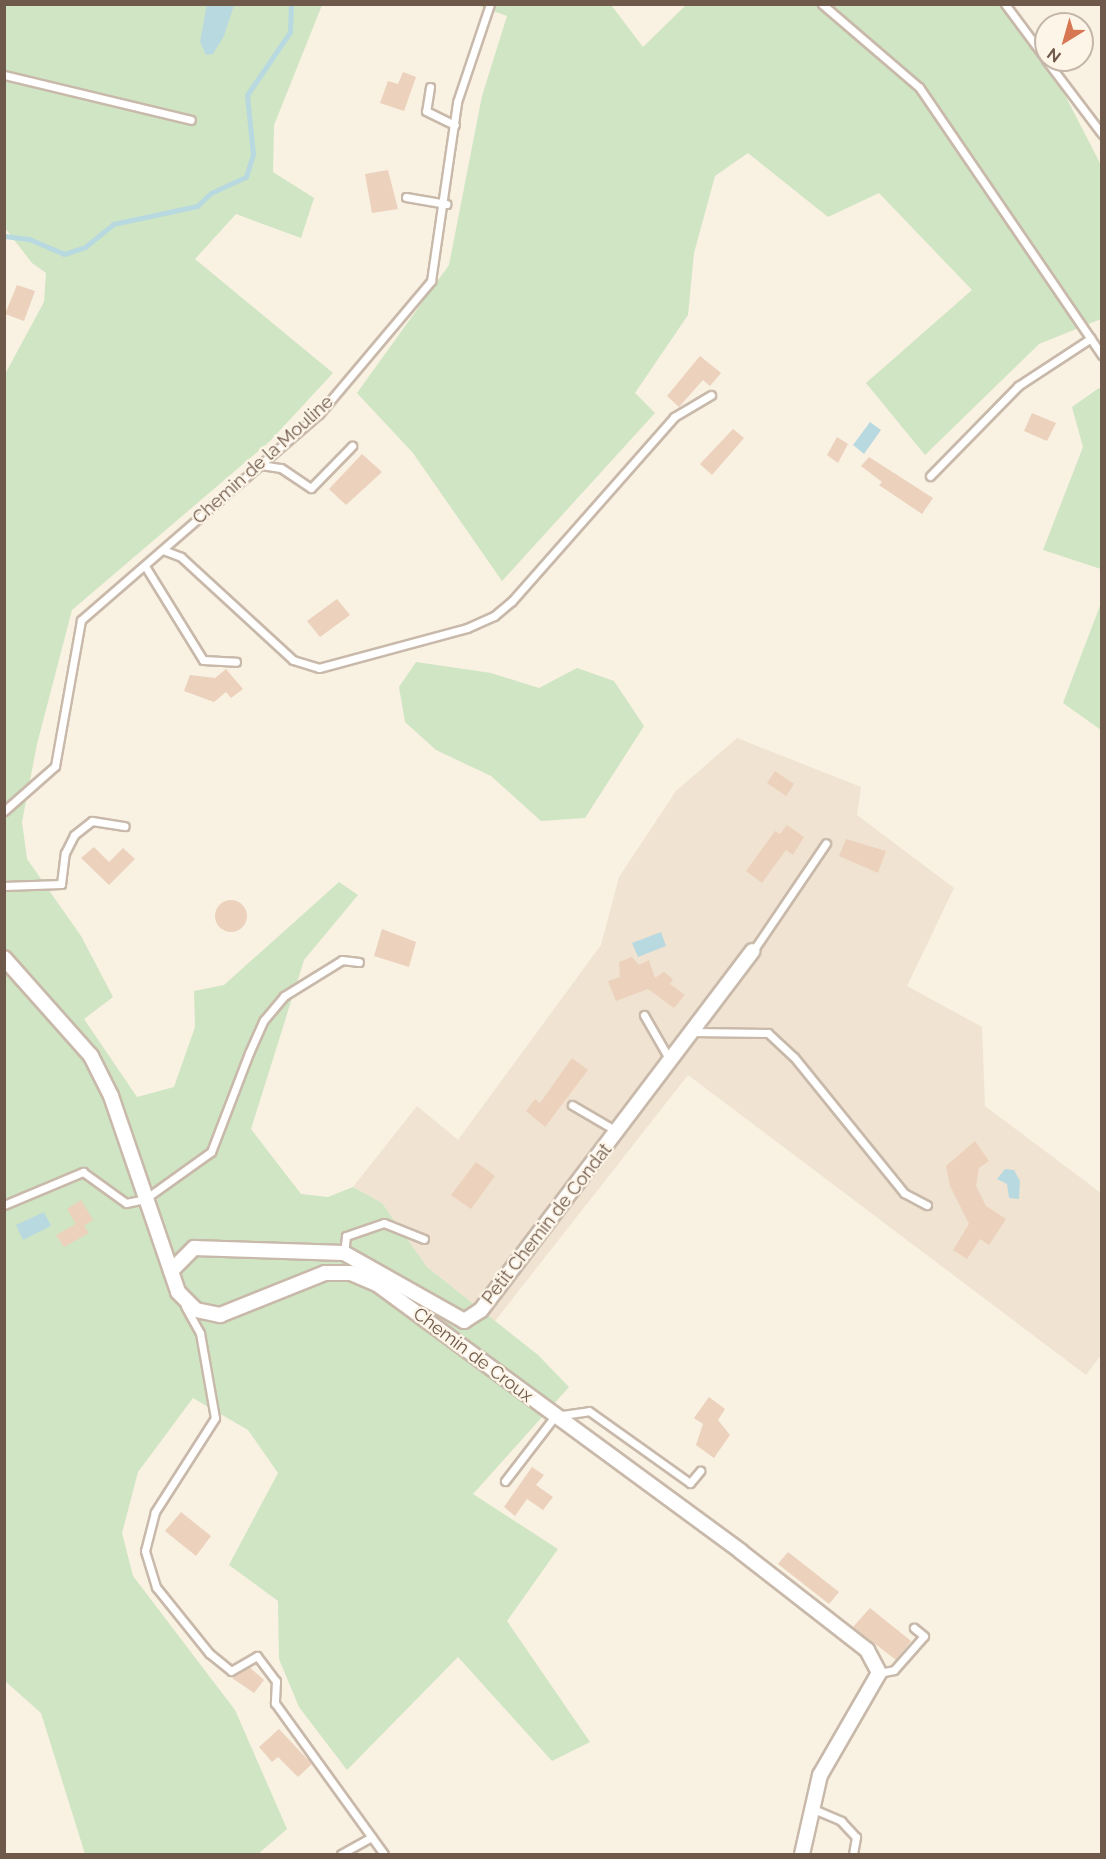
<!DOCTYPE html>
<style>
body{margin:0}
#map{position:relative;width:1106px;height:1859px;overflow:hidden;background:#f9f1e2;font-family:Raleway,sans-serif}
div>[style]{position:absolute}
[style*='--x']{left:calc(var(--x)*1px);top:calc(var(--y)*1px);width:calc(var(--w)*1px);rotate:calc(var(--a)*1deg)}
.residential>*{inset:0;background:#f0e3d1}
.green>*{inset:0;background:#cfe5c3}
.water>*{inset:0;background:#b9d9e0}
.stream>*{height:5px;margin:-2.5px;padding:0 2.5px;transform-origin:2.5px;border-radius:2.5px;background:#b9d9e0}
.building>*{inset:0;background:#ecd1bd}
.round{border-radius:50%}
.roads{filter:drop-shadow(2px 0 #c8b9aa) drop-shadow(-2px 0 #c8b9aa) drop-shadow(0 2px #c8b9aa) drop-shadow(0 -2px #c8b9aa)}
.service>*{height:7px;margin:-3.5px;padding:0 3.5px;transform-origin:3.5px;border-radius:3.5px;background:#fff}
.minor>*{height:14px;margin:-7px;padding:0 7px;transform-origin:7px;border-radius:7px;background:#fff}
span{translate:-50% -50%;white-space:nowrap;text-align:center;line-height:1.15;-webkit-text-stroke:4.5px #fdf5e8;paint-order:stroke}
.street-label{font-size:18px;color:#6e594b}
.frame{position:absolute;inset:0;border:6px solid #6e594b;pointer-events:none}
.north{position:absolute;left:1034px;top:12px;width:60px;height:60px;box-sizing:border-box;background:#fdf5e8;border:2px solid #c4b7a9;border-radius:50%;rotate:217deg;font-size:16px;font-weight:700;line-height:24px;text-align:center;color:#6e594b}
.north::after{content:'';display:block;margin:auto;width:21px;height:27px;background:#d77653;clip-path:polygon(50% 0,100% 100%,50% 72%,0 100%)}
</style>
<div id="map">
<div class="residential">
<div style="clip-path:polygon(737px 738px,861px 787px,857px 815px,954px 888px,907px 986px,982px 1027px,985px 1106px,1101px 1193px,1101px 1355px,1086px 1375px,688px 1075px,495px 1321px,427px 1267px,382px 1203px,353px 1187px,417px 1106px,458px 1140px,601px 945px,619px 877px,676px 791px)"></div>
</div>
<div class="green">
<div style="clip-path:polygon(5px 5px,322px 5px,274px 125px,273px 172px,314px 198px,301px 238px,236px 214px,195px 259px,333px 373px,270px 441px,72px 610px,37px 744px,22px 822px,27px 859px,81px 936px,113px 997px,84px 1019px,137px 1097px,174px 1087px,195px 1027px,194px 991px,224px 985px,339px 882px,358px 895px,304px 960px,251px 1129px,301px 1194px,328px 1197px,353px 1187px,382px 1203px,427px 1267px,538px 1355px,569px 1387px,473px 1494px,558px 1549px,507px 1621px,590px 1742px,552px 1761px,458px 1657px,347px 1770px,299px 1707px,279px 1659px,278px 1601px,229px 1565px,278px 1473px,248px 1430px,193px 1398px,138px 1472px,122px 1533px,133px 1576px,235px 1710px,287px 1829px,258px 1854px,85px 1854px,41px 1713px,5px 1681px,4px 376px,44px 302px,46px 273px,32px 263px,5px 228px)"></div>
<div style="clip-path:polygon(477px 5px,611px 5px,643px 47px,686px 5px,1010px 5px,1037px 41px,1101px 165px,1101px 319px,1039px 344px,925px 455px,866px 383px,972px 290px,879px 193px,828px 217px,748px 153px,715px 176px,694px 253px,688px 315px,635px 393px,655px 413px,502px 581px,413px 453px,357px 393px,449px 265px,482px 96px,507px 16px)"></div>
<div style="clip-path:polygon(1099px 388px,1102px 391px,1101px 569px,1043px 550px,1083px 447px,1072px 407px)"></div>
<div style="clip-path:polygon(1101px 603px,1101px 730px,1063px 703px)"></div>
<div style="clip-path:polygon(416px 662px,491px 673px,539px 688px,577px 668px,614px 681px,644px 726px,585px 818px,541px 821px,491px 776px,436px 750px,405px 722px,399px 687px)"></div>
</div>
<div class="water">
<div style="clip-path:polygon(207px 4px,234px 5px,224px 36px,213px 54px,206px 55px,200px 42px)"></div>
<div style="clip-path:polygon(870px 422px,881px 430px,864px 454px,853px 445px)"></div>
<div style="clip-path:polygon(661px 932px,666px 946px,638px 957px,632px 943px)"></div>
<div style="clip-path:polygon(1005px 1169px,1014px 1170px,1020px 1181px,1019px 1199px,1009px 1198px,1007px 1184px,997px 1179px)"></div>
<div style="clip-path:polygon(44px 1212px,51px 1226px,23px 1240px,16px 1225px)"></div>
</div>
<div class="stream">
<div style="--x:4;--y:236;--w:25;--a:7"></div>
<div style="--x:29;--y:239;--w:38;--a:23"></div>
<div style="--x:64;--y:254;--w:22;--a:-18"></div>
<div style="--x:85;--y:247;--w:36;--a:-39"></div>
<div style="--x:113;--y:224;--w:86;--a:-12.1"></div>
<div style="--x:197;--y:206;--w:19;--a:-43"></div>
<div style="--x:211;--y:193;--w:38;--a:-25"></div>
<div style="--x:246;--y:177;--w:24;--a:-73"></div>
<div style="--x:253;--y:154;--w:59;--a:-95.8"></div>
<div style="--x:247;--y:95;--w:76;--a:-55.7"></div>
<div style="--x:290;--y:32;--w:28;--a:-88"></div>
</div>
<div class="building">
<div style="clip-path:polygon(403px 72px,416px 77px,404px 111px,380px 103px,388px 81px,398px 84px)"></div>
<div style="clip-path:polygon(388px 170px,398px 209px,372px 213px,365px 174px)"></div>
<div style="clip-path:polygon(17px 285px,35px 291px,24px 321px,5px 314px)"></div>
<div style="clip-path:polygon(700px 356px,721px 373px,710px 386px,703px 380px,679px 407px,667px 396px)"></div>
<div style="clip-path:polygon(1032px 413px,1056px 423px,1047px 441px,1024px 431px)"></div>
<div style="clip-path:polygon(733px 429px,744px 438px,712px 475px,700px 464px)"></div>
<div style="clip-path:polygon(837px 437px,848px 444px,838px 463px,827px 455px)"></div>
<div style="clip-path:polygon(362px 454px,382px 472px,346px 505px,329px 489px)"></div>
<div style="clip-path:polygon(869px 457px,933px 498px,922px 514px,879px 485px,882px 482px,861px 466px)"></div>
<div style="clip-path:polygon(337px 599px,350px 615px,320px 637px,307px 621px)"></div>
<div style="clip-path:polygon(226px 669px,243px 689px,231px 698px,226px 692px,214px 702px,184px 691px,190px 675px,215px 678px)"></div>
<div style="clip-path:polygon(775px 771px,794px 784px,786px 796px,767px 783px)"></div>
<div style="clip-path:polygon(787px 825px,804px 837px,793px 855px,786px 850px,762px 883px,746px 871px,775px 831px,780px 834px)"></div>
<div style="clip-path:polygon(846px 839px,886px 851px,878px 873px,839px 856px)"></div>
<div style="clip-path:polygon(94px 847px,109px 862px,123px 848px,135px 859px,109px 885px,81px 858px)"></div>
<div class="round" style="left:215px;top:900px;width:32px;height:32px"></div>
<div style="clip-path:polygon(382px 929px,416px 942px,409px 967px,374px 956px)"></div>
<div style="clip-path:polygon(632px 957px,639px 965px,649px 960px,655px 978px,664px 972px,673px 979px,670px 984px,685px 995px,674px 1008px,648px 989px,616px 1001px,608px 981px,620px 977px,619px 962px)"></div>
<div style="clip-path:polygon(572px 1058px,588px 1070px,545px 1127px,526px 1111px,535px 1099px,540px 1103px)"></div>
<div style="clip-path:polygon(975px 1141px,989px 1161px,979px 1168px,976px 1186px,986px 1206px,1006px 1219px,989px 1245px,980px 1239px,967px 1259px,953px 1250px,969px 1224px,950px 1186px,946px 1166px)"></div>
<div style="clip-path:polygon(476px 1162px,495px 1176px,471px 1209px,451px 1195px)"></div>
<div style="clip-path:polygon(81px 1200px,93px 1220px,84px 1226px,89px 1233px,64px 1247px,56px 1235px,76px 1224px,67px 1209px)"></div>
<div style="clip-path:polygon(709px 1397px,725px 1409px,718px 1420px,730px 1435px,714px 1458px,696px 1445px,703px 1424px,694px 1418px)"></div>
<div style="clip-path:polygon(532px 1467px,544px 1475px,536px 1485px,553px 1497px,543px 1510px,527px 1499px,515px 1516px,504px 1507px)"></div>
<div style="clip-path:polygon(181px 1512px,211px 1536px,196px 1556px,165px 1531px)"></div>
<div style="clip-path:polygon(788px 1552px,839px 1592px,829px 1604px,778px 1564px)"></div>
<div style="clip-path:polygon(870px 1608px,911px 1641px,896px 1660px,853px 1627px)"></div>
<div style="clip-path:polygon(249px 1667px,264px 1680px,254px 1693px,232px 1678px)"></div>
<div style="clip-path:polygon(279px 1729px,312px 1764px,298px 1777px,278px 1757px,272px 1762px,259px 1747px)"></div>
</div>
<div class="roads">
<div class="service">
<div style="--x:822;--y:4;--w:128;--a:40.6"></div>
<div style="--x:919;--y:87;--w:325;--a:55.7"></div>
<div style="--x:1005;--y:4;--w:69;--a:53.3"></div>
<div style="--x:1046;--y:60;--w:93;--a:52.9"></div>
<div style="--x:4;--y:75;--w:192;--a:13.5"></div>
<div style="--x:430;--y:87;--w:24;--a:99"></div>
<div style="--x:426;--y:111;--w:32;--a:26"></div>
<div style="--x:406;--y:197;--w:41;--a:9.9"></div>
<div style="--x:261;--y:465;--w:20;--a:9"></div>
<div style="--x:281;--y:468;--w:36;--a:34"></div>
<div style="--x:311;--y:488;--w:59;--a:-45.7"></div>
<div style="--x:930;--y:476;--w:126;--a:-45.6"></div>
<div style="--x:1018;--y:386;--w:87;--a:-33.3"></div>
<div style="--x:163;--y:550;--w:19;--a:21"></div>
<div style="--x:181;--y:557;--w:152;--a:42.6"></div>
<div style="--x:293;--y:660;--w:27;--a:17"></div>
<div style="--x:319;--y:668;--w:153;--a:-15.1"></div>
<div style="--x:467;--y:628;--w:30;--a:-24"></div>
<div style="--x:494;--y:616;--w:23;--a:-40"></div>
<div style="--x:512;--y:601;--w:245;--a:-48.6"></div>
<div style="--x:674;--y:417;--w:43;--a:-30.7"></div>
<div style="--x:145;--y:566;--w:110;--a:58.3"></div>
<div style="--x:203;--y:660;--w:33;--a:3"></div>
<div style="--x:4;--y:811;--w:68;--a:-41.4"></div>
<div style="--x:55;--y:766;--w:148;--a:-79.9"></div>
<div style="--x:81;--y:620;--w:315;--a:-40.9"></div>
<div style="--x:319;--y:414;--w:174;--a:-49.9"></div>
<div style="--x:431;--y:281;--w:181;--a:-81.7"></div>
<div style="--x:457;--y:102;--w:103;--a:-71.4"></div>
<div style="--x:4;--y:886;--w:57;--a:-2"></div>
<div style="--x:61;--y:884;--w:31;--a:-83"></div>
<div style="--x:65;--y:853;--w:20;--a:-63"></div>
<div style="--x:74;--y:835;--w:23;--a:-38"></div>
<div style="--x:92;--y:821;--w:33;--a:9"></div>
<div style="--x:753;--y:951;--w:130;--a:-55.9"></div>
<div style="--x:644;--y:1015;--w:54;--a:60.1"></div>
<div style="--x:693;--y:1032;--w:75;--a:0.8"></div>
<div style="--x:768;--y:1033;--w:35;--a:43"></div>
<div style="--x:794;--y:1057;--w:175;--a:51"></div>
<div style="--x:904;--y:1193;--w:26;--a:28"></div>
<div style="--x:572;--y:1105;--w:53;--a:30.4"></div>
<div style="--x:4;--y:1205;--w:86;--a:-22.7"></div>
<div style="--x:83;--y:1172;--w:53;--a:35.8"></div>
<div style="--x:126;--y:1203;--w:19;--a:-12"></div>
<div style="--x:145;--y:1199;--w:81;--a:-35.5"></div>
<div style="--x:211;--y:1152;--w:106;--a:-69"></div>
<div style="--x:249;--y:1053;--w:36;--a:-66"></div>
<div style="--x:264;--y:1020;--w:31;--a:-50"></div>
<div style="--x:284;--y:996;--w:68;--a:-31.8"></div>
<div style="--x:342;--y:960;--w:17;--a:7"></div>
<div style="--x:344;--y:1253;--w:17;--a:-83"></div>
<div style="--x:346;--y:1236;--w:40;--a:-18.9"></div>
<div style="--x:384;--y:1223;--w:43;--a:21.8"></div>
<div style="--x:185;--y:1306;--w:31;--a:61"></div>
<div style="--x:200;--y:1333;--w:86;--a:80"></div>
<div style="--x:215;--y:1418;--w:112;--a:122.6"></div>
<div style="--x:155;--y:1512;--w:40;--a:104.4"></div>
<div style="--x:145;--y:1551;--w:38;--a:73"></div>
<div style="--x:156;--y:1587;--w:85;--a:51.2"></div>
<div style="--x:209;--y:1653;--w:28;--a:39"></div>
<div style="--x:231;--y:1671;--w:30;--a:-30"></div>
<div style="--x:257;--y:1656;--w:31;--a:53"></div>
<div style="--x:276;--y:1681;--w:22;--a:93"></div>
<div style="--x:275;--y:1703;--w:186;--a:54.2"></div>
<div style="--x:505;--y:1481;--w:82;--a:-52.4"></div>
<div style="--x:555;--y:1416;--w:34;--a:-8"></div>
<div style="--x:589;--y:1411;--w:124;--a:35.5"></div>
<div style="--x:690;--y:1483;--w:16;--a:-50"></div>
<div style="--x:879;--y:1673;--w:15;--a:-11"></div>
<div style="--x:894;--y:1670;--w:45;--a:-48.6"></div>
<div style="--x:924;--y:1636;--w:13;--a:-141"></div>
<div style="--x:811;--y:1808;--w:33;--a:23"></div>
<div style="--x:841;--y:1821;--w:22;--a:47"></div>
<div style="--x:856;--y:1837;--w:17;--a:100"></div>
<div style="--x:341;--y:1854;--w:35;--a:-29"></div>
</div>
<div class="minor">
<div style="--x:4;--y:958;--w:131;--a:48.4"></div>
<div style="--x:91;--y:1056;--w:45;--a:63.4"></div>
<div style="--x:111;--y:1096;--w:207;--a:71.1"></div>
<div style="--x:178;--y:1292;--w:25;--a:45"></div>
<div style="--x:196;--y:1310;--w:25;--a:12"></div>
<div style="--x:220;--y:1315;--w:113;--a:-21.8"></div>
<div style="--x:325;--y:1273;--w:26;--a:0"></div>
<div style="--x:351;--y:1273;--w:28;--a:23"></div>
<div style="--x:377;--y:1284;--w:451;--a:36.3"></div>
<div style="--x:740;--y:1551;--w:161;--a:37.9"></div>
<div style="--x:867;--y:1650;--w:26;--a:62"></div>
<div style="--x:879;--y:1673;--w:118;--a:120"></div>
<div style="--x:820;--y:1775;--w:81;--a:102.8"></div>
<div style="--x:171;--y:1271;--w:33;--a:-45"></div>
<div style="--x:194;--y:1248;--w:150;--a:1.9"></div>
<div style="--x:344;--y:1253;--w:138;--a:29.5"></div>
<div style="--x:464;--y:1321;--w:20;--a:-33"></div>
<div style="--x:481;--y:1310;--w:450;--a:-52.9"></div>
</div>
</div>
<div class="street-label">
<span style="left:263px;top:460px;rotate:-42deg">Chemin de la Mouline</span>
<span style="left:547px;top:1224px;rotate:-52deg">Petit Chemin de Condat</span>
<span style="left:473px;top:1355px;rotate:37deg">Chemin de Croux</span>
</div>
<div class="frame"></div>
<div class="north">N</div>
</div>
